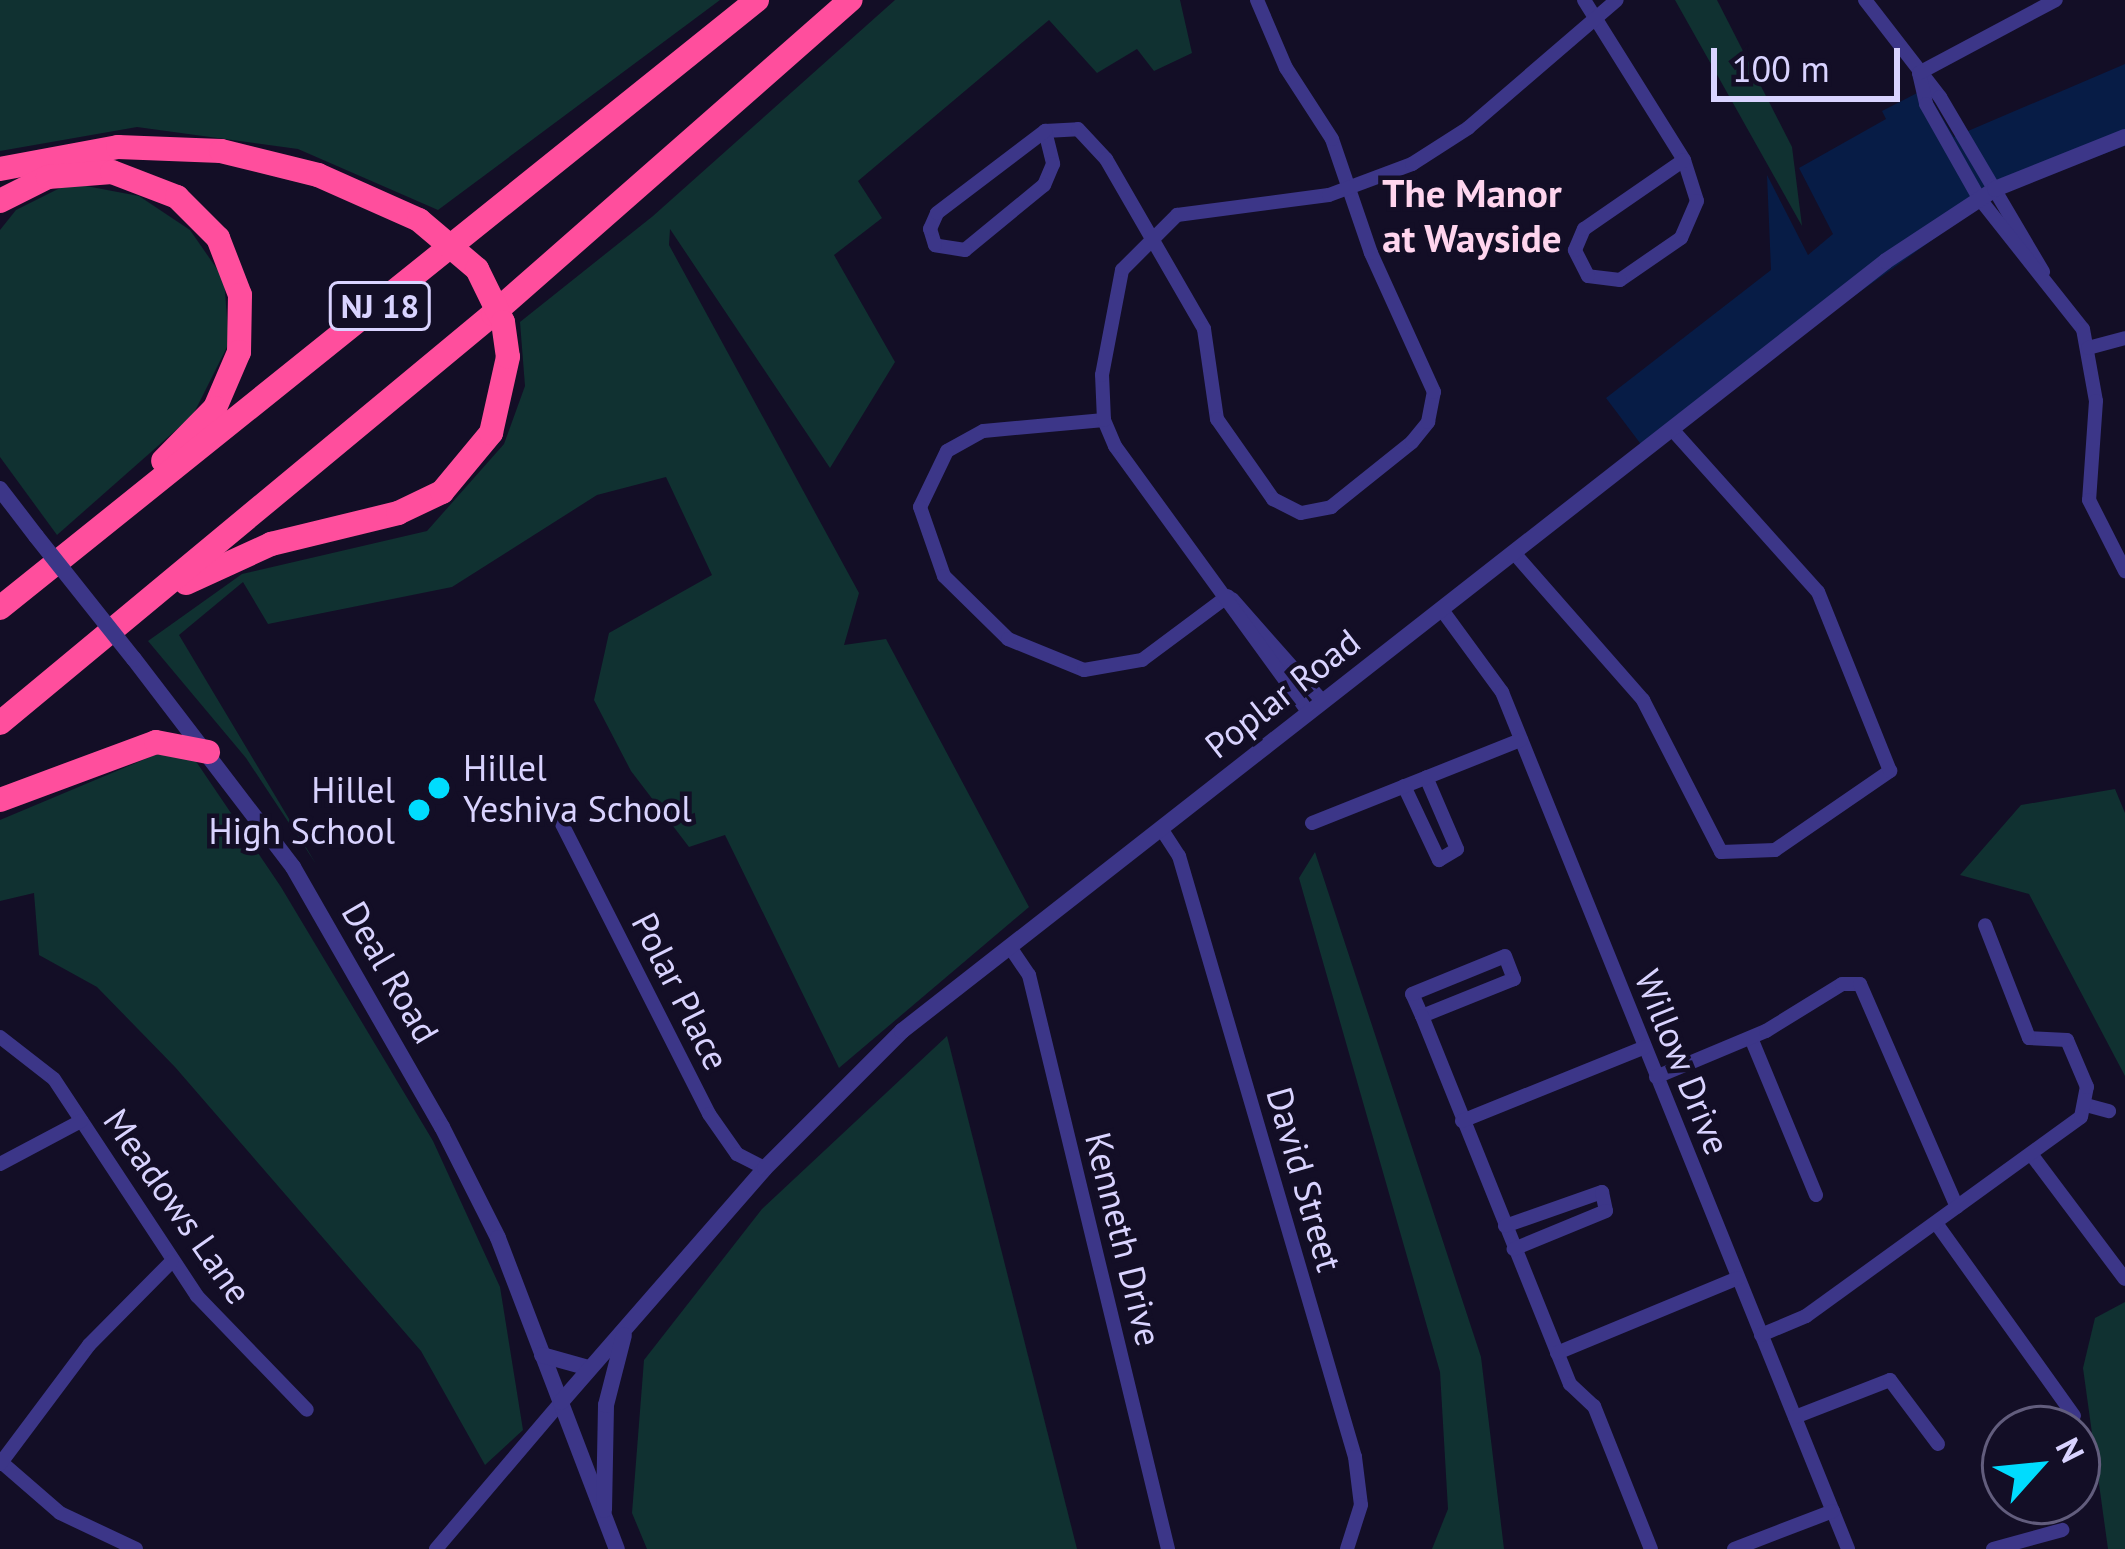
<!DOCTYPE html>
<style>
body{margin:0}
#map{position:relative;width:2125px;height:1549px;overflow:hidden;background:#130e26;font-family:"PT Sans",sans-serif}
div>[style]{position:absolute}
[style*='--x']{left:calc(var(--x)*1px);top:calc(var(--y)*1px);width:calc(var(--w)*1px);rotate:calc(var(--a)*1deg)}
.green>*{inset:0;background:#103131}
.water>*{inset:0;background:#071c46}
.minor>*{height:14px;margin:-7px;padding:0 7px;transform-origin:7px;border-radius:7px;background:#3c3688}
.tertiary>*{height:16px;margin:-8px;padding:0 8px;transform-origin:8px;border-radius:8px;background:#3c3688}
.motorway>*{height:24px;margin:-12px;padding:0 12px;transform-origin:12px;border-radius:12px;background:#ff4e9d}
.tertiary-bridge>*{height:16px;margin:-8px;padding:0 8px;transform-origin:8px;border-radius:8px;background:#3c3688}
.motorway-bridge>*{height:24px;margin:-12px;padding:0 12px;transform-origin:12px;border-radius:12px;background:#ff4e9d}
.dots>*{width:33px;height:33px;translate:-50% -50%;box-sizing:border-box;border:6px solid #130e26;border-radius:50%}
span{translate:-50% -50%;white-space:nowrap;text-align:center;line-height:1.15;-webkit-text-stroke:9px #130e26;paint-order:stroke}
.shield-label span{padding:3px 9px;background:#130e26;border:3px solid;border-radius:9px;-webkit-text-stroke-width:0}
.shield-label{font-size:33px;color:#d9d3ff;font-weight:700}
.street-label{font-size:36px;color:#d9d3ff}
.poi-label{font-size:36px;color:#d9d3ff}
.left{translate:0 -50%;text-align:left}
.right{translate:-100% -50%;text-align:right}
.neighbourhood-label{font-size:39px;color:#ffd5ee;font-weight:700}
.north{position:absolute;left:1981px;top:1405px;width:120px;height:120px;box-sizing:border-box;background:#130e26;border:3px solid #625d7d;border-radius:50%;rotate:63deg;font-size:33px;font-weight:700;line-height:48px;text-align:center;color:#d9d3ff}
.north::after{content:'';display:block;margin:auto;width:42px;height:54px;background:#00dcfe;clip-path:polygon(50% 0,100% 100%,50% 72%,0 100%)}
.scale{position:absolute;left:1711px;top:48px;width:189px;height:54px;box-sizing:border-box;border:6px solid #d9d3ff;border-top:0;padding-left:15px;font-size:36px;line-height:42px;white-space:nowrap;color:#d9d3ff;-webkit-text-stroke:9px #130e26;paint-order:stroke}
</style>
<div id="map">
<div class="green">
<div style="clip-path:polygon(0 0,720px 0,438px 210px,298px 149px,137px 127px,0 151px)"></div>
<div style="clip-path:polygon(895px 0,1180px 0,1192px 53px,1154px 71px,1137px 49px,1097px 73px,1049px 20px,858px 181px,882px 218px,834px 255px,895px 362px,830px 468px,670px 229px,669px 245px,859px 593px,844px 645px,886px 639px,1029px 907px,839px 1068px,725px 835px,689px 847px,631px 771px,594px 700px,609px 633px,712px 575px,666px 477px,597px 495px,452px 587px,268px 624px,243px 582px,179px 635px,316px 864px,246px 758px,148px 641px,242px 574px,427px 531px,504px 444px,525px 386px,520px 322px,653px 216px)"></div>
<div style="clip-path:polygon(1675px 0,1717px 0,1792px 147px,1802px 226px)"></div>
<div style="clip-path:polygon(70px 183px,139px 196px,190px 230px,224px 279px,229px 343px,193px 415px,57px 535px,0 457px,0 230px,16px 210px)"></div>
<div style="clip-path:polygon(169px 749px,191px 754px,281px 887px,433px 1141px,500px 1287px,523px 1430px,485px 1465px,421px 1351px,175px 1067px,97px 987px,39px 955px,34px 893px,0 901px,0 820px)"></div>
<div style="clip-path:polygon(2115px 789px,2125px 813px,2125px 1076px,2029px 894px,1960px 875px,2021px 805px)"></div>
<div style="clip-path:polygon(1315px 852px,1481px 1357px,1504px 1549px,1432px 1549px,1448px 1509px,1440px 1372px,1299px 878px)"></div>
<div style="clip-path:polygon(947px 1036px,1077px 1549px,647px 1549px,632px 1513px,644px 1360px,762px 1209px)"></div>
<div style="clip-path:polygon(2125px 1302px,2125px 1549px,2108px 1549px,2083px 1368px,2095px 1318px)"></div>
</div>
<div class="water">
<div style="clip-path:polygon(2125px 64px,2125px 146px,1998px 193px,1643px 447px,1606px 398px,1771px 270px,1767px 175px,1808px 255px,1833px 234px,1799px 168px,1886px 119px,1882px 111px,1925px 89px,1954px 137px)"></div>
</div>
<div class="minor">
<div style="--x:1584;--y:0;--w:189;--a:58"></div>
<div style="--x:1865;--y:0;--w:123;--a:52.3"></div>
<div style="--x:1940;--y:97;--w:203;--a:59.5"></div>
<div style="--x:1919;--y:73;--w:32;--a:77"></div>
<div style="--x:1926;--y:104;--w:108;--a:60.6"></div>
<div style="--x:1979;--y:198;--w:167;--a:51.6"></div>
<div style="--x:2083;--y:329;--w:73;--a:79.8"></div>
<div style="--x:2096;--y:401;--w:99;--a:94"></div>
<div style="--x:2089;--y:500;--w:80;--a:63.1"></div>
<div style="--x:1919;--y:73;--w:155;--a:-28.1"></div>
<div style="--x:1045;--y:131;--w:33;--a:-3"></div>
<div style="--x:1078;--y:129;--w:41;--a:47"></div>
<div style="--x:1106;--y:159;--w:196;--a:60"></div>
<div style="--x:1204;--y:329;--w:91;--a:81.8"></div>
<div style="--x:1217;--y:419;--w:98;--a:55"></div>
<div style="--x:1273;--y:499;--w:31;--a:27"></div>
<div style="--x:1301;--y:513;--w:31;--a:-11"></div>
<div style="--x:1331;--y:507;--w:104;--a:-38.7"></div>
<div style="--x:1412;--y:442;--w:26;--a:-51"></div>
<div style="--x:1428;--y:422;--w:31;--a:-79"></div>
<div style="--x:1434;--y:392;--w:153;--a:-114.4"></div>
<div style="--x:1371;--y:253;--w:120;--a:-108.9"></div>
<div style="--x:1332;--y:139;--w:85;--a:-122.9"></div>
<div style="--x:1286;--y:68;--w:74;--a:-113.1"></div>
<div style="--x:1045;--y:131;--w:34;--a:76"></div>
<div style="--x:1053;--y:164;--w:23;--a:113"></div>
<div style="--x:1044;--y:185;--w:102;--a:140.6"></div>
<div style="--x:965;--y:250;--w:30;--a:-171"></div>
<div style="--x:935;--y:245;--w:17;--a:-107"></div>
<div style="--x:930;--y:229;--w:17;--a:-66"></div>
<div style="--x:937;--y:213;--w:136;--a:-37.2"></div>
<div style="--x:1684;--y:160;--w:43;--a:72.4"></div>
<div style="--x:1697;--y:201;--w:40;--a:113.4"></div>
<div style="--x:1681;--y:238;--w:74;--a:145.5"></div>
<div style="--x:1620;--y:280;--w:32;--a:-173"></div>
<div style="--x:1588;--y:276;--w:29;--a:-117"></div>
<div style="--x:1575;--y:250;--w:23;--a:-67"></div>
<div style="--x:1584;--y:229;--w:121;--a:-34.6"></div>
<div style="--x:2088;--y:348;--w:38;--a:-15"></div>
<div style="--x:1104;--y:420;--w:121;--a:174.8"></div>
<div style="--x:983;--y:431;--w:41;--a:150.9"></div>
<div style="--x:947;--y:451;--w:62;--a:115.7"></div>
<div style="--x:920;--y:507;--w:73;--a:70.8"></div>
<div style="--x:944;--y:576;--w:90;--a:44.5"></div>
<div style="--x:1008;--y:639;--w:82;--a:22.2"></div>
<div style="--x:1084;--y:670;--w:59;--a:-9.8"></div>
<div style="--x:1142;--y:660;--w:107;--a:-36.7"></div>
<div style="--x:1514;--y:553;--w:196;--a:48.7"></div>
<div style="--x:1643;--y:700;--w:171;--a:62.8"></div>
<div style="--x:1721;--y:852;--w:54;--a:-2.1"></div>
<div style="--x:1775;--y:850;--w:140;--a:-34.5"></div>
<div style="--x:1890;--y:771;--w:193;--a:-111.9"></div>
<div style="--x:1818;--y:592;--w:219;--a:-131.9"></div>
<div style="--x:1232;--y:599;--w:137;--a:48.5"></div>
<div style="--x:1442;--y:610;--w:102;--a:53.8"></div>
<div style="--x:1502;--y:692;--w:924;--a:68.01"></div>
<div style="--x:1309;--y:713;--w:330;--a:-126"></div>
<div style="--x:1115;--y:446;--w:28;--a:-113"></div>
<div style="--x:1104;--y:420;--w:45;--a:-92.5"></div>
<div style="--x:1102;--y:375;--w:107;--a:-79.2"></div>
<div style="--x:1122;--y:270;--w:78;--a:-45"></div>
<div style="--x:1177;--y:215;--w:153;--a:-7.5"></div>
<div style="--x:1329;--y:195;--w:89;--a:-20.5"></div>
<div style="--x:1412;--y:164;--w:67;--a:-32.7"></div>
<div style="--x:1468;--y:128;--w:196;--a:-40.7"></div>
<div style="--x:1404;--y:786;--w:82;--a:64.7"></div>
<div style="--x:1439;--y:860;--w:21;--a:-31"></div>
<div style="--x:1457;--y:849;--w:78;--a:-113.3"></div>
<div style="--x:1312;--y:823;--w:225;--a:-21.7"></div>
<div style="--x:562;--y:824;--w:325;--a:63.1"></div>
<div style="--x:709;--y:1114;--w:49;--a:55"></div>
<div style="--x:737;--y:1154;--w:31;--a:27"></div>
<div style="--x:1162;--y:830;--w:31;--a:57"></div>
<div style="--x:1179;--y:856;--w:626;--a:73.68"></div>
<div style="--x:1355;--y:1457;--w:48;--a:82.9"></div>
<div style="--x:1361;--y:1505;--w:46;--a:107.7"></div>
<div style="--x:1010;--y:947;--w:34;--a:56"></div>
<div style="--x:1029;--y:975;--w:591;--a:76.39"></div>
<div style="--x:1505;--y:956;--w:25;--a:69"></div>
<div style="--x:1514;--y:979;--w:99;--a:158.1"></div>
<div style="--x:1422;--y:1016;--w:24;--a:-114"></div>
<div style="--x:1412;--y:994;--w:100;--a:-22.2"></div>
<div style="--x:1422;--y:1016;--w:397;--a:68.1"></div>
<div style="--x:1570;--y:1384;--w:33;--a:43"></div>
<div style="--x:1594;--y:1406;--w:154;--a:68.3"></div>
<div style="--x:0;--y:1037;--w:68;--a:37.9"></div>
<div style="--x:54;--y:1079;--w:260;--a:56.6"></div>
<div style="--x:197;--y:1296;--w:158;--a:46"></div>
<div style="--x:1751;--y:1038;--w:170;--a:67.5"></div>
<div style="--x:1656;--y:1077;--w:119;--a:-22.7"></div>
<div style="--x:1766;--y:1031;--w:89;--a:-31.7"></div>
<div style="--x:1842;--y:984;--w:18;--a:0"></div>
<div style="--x:1860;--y:984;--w:243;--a:66.5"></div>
<div style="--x:2086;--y:1105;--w:24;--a:15"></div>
<div style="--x:1462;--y:1121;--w:197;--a:-22"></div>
<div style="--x:2031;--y:1154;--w:156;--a:53.1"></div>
<div style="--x:0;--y:1164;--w:92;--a:-28"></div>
<div style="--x:1936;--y:1223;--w:237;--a:54.4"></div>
<div style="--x:1505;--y:1226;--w:103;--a:-19.3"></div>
<div style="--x:1602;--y:1192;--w:19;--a:78"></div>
<div style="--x:1606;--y:1211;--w:100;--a:157.6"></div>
<div style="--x:1761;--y:1335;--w:49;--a:-22.9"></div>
<div style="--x:1806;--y:1316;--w:339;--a:-35.9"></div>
<div style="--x:2081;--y:1117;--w:31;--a:-79"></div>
<div style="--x:2087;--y:1087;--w:51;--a:-113.1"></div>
<div style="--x:2067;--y:1040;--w:38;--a:-177"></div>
<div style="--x:2029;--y:1038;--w:121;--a:-111.3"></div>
<div style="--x:1557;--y:1353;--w:196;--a:-22.5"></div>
<div style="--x:1795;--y:1417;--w:102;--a:-21.3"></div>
<div style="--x:1890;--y:1380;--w:80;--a:53.1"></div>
<div style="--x:0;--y:1461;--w:79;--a:40.9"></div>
<div style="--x:60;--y:1513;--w:84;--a:25.3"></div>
<div style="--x:0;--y:1464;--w:149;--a:-53.2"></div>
<div style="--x:89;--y:1345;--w:117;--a:-45.3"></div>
<div style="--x:436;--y:1549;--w:193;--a:-49.6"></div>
<div style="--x:1734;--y:1549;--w:106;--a:-21"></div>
<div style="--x:1993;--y:1549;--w:72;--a:-15.4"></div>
</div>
<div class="tertiary">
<div style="--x:0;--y:489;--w:59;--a:52.5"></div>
<div style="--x:134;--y:659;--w:262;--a:52.6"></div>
<div style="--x:293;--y:867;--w:300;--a:60.2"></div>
<div style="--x:442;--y:1127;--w:124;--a:63.2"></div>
<div style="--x:498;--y:1238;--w:333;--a:69.1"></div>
<div style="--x:542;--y:1355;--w:49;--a:15.5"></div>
<div style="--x:561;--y:1402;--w:310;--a:-48.9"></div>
<div style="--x:765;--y:1168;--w:194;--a:-45"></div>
<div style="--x:902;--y:1031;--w:1249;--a:-38.04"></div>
<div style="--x:1886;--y:261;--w:131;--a:-33.4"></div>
<div style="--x:1995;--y:189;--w:140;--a:-21.8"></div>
<div style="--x:604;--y:1510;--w:105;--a:-88.9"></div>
<div style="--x:606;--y:1405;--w:72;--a:-75.6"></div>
</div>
<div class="motorway">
<div style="--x:0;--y:169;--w:120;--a:-10.6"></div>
<div style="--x:118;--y:147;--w:103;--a:2.2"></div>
<div style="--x:221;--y:151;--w:100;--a:13.9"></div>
<div style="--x:318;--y:175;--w:111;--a:24"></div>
<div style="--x:0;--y:201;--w:54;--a:-26.6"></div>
<div style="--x:48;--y:177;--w:64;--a:-4.5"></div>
<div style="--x:112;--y:172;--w:70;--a:21"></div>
<div style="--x:177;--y:197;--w:58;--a:45"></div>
<div style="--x:218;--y:238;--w:61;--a:68.9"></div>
<div style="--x:240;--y:295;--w:57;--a:91"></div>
<div style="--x:239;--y:352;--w:61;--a:113.2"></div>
<div style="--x:215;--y:408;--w:74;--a:134.5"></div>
<div style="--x:186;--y:583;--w:94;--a:-24.6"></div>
<div style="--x:271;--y:544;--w:131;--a:-13.7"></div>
<div style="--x:398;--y:513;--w:49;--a:-25.5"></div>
<div style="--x:442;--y:492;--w:77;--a:-50.3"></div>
<div style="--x:491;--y:433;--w:78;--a:-77.4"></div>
<div style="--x:0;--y:608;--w:971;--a:-38.77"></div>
<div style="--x:0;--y:723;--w:641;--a:-39.68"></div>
<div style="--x:493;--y:314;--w:476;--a:-41.3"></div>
<div style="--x:0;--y:800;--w:166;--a:-20.4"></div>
<div style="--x:156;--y:742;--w:53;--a:10.9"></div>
</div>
<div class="tertiary-bridge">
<div style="--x:36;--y:536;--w:157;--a:51.5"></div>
</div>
<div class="motorway-bridge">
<div style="--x:419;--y:220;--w:76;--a:40.2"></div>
<div style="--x:477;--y:269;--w:59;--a:63.9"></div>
<div style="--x:503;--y:322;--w:35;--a:82"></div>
</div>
<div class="dots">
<div style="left:439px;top:788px;background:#00dcfe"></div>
<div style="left:419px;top:810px;background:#00dcfe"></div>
</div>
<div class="shield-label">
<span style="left:380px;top:306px">NJ 18</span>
</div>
<div class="street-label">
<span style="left:1282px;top:693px;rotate:-38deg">Poplar Road</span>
<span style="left:391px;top:972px;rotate:60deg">Deal Road</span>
<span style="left:681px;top:991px;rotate:63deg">Polar Place</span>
<span style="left:1683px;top:1062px;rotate:68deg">Willow Drive</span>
<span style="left:1305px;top:1179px;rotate:74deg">David Street</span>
<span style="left:178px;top:1206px;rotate:55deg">Meadows Lane</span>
<span style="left:1124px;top:1239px;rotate:76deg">Kenneth Drive</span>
</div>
<div class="poi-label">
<span class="left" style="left:463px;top:788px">Hillel<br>Yeshiva School</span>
<span class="right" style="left:395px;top:810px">Hillel<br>High School</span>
</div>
<div class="neighbourhood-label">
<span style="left:1472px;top:216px">The Manor<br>at Wayside</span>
</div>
<div class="north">N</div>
<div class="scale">100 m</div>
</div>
